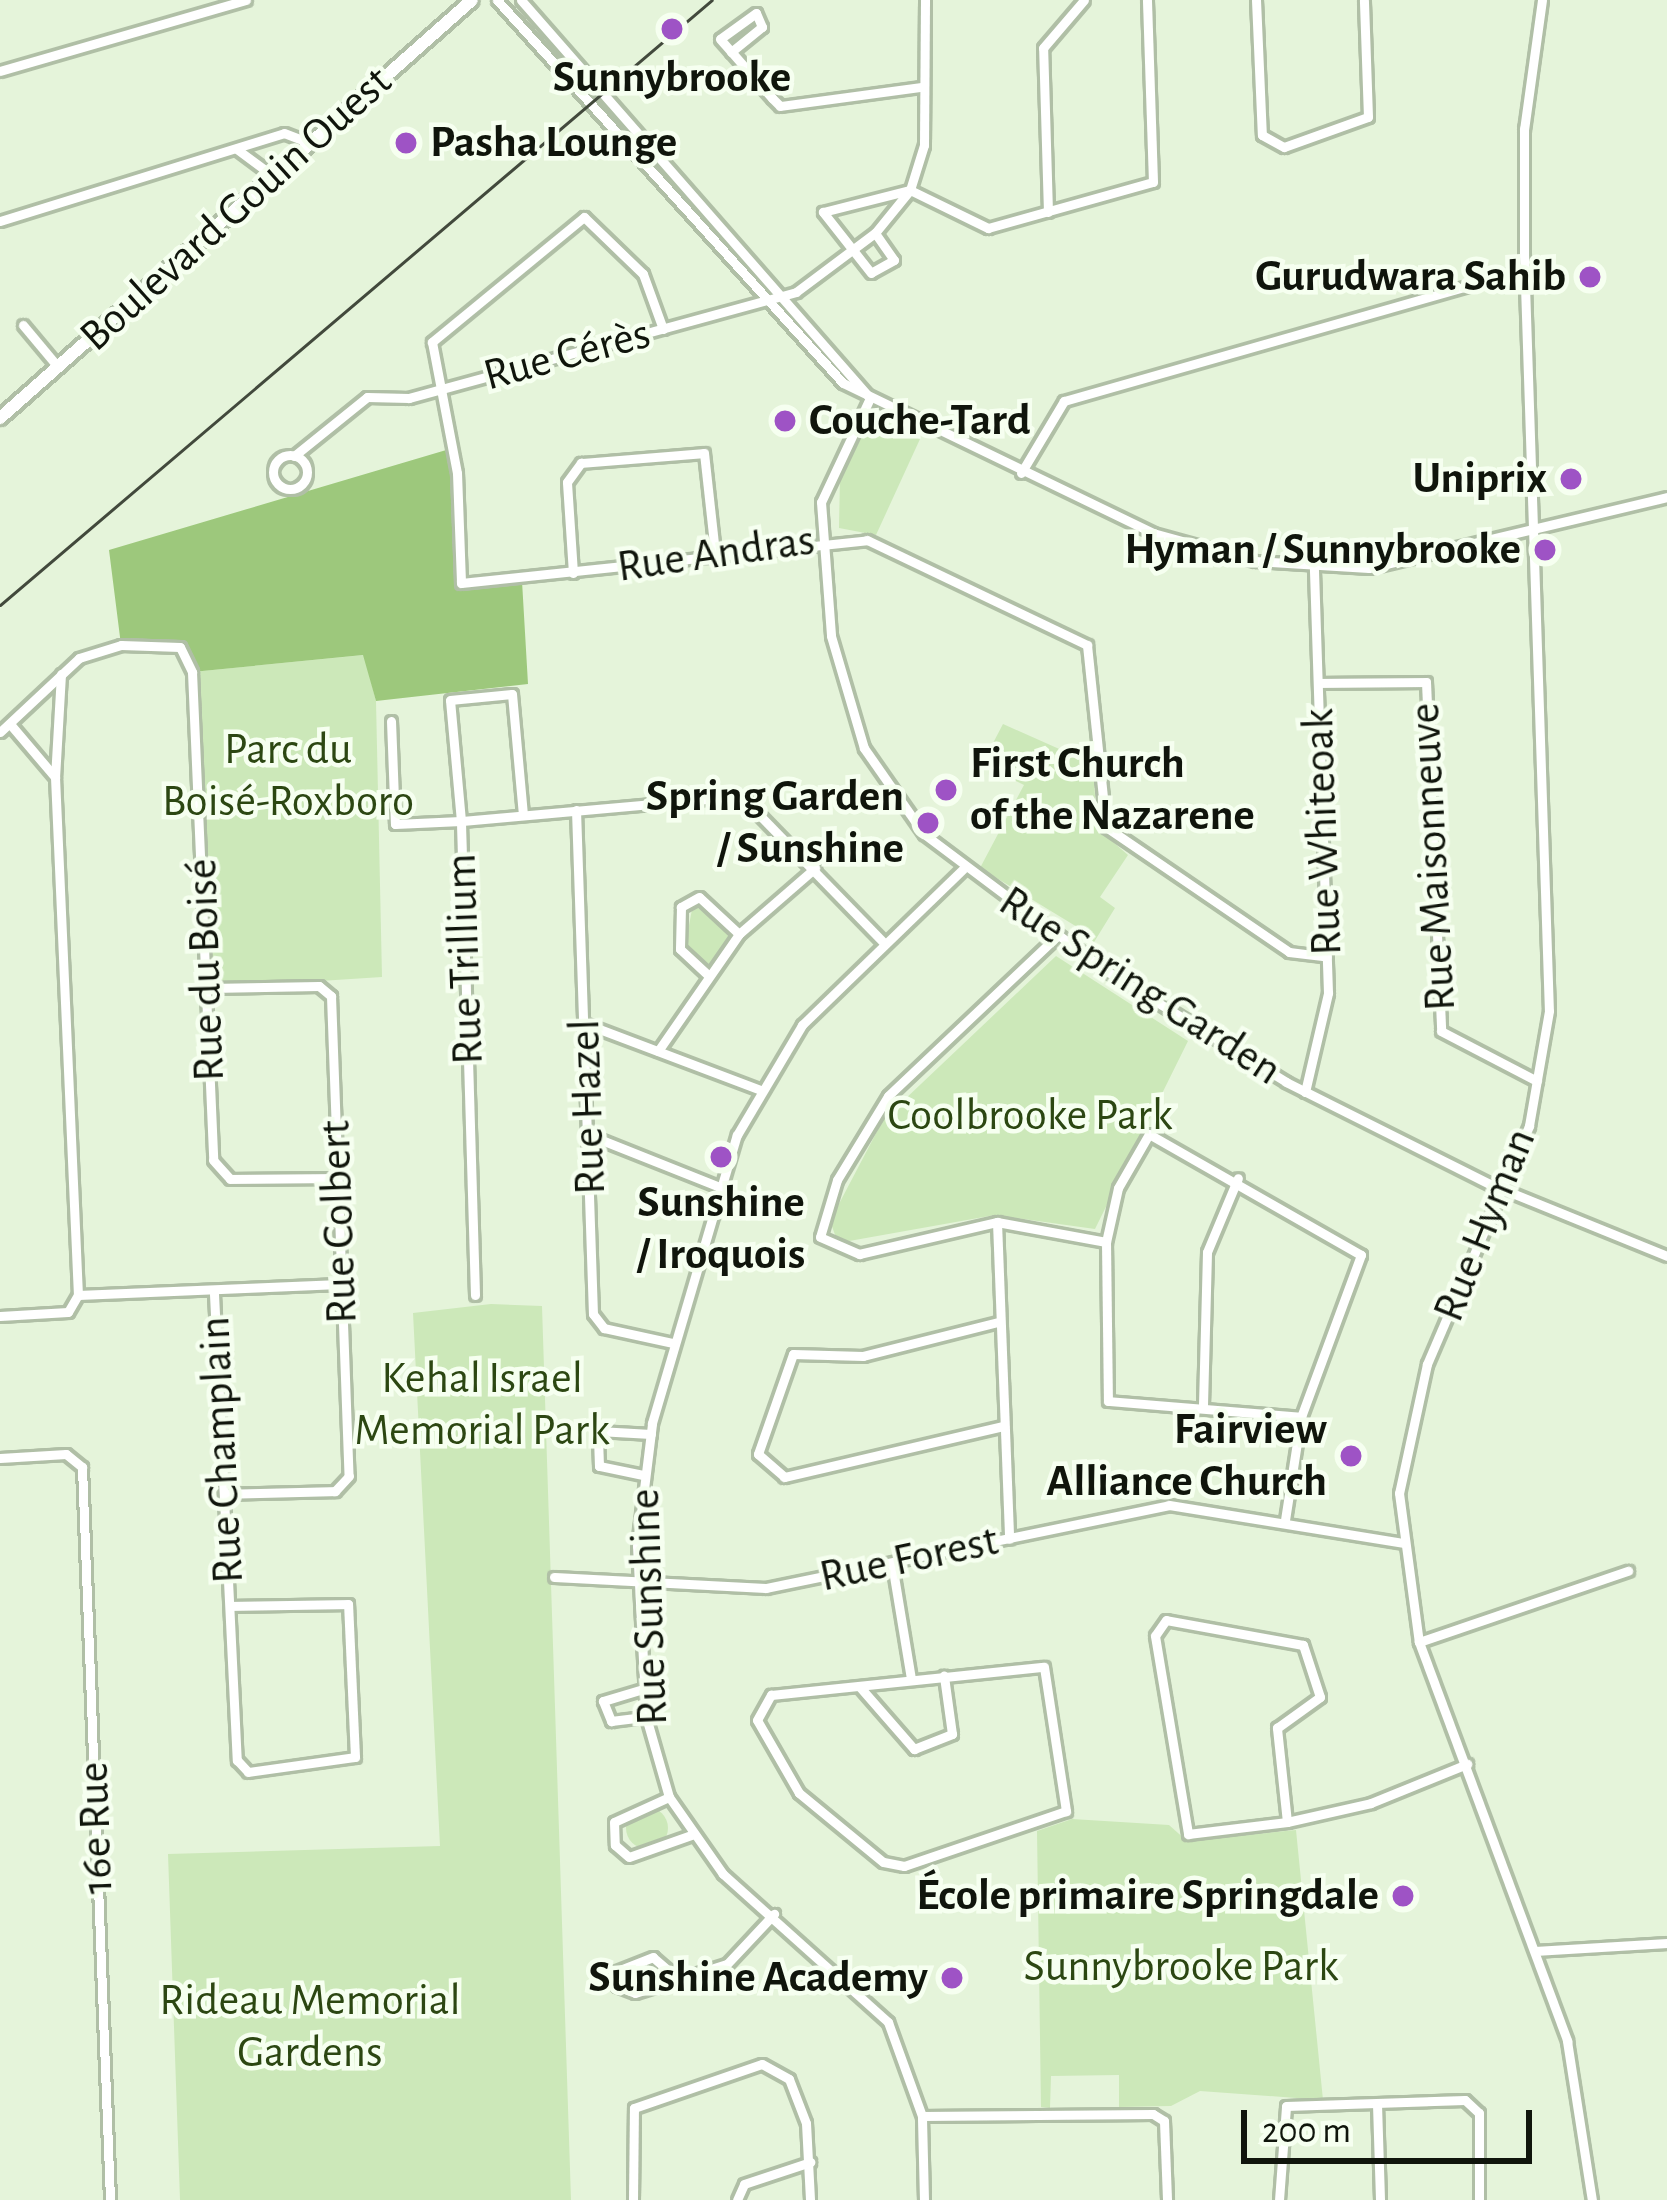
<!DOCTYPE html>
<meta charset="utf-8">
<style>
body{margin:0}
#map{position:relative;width:1667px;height:2200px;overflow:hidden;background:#e5f4da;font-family:"Alegreya Sans",sans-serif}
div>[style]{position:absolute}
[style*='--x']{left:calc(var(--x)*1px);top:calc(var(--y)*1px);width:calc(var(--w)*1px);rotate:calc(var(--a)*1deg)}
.green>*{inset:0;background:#cce8b9}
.round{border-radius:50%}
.forest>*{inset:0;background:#9dc87c}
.roads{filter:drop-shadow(3px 0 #b0bfa6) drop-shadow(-3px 0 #b0bfa6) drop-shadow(0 3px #b0bfa6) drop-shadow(0 -3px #b0bfa6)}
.minor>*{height:9px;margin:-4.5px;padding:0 4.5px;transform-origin:4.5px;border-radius:4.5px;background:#fff}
.minor>.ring{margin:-4.5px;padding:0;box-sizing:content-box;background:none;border:9px solid #fff;border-radius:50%}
.major>*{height:12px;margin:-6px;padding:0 6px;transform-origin:6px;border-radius:6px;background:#fff}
.tram>*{height:3px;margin:-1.5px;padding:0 1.5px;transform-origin:1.5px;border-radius:1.5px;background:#42493c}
.dots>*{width:33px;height:33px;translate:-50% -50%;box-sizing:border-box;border:6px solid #f6fff0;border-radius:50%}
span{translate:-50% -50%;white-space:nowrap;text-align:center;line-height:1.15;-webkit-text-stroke:9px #f6fff0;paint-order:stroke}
.poi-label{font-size:45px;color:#10150c;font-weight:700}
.left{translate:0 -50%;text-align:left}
.right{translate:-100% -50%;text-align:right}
.street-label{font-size:45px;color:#10150c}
.park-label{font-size:45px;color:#2c4712}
.scale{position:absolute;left:1241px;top:2110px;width:291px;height:54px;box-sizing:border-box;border:6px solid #10150c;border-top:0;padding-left:15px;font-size:36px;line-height:42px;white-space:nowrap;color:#10150c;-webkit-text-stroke:9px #f6fff0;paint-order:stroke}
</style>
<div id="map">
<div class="green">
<div style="clip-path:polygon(879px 420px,920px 439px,876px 535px,839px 528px,840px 478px,865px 424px)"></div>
<div style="clip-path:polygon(364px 655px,376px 701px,382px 977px,210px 988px,192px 672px)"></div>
<div style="clip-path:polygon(1003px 724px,1093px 764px,1097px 828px,1128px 855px,1100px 897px,1115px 908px,1091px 947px,1087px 933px,980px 868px,1024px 785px,982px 764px)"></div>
<div style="clip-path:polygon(693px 904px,733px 934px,706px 969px,685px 947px)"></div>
<div style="clip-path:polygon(1056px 956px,1188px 1041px,1095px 1229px,995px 1215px,838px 1243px,830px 1221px,883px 1120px)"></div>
<div style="clip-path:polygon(491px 1304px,542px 1306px,571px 2200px,180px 2200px,168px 1854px,440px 1846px,413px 1313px)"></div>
<div class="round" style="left:626px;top:1807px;width:42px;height:42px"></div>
<div style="clip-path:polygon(1072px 1819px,1169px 1825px,1187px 1841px,1296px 1830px,1323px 2100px,1200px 2091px,1171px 2106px,1119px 2107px,1119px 2075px,1051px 2076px,1050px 2108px,1041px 2107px,1037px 1831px)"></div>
</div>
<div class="forest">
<div style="clip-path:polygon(453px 448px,461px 582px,522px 581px,528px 684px,376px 701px,363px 655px,192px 672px,180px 647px,121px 645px,109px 550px)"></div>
</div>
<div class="roads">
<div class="minor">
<div style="--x:497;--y:0;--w:516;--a:47.91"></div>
<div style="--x:843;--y:383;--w:344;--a:25.8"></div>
<div style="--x:1153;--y:533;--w:106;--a:15.4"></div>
<div style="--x:1255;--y:561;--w:114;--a:3.5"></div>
<div style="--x:1369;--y:568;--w:306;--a:-13.4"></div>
<div style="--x:521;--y:0;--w:529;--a:48.75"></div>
<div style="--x:1256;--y:0;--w:135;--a:87.5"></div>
<div style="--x:1262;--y:135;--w:25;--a:29"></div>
<div style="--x:1284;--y:147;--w:89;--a:-19.7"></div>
<div style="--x:1368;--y:117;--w:117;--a:-92"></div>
<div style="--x:1542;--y:0;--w:130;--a:97.9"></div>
<div style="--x:1524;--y:129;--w:126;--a:90"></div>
<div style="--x:1524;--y:255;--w:756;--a:88.11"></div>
<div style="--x:1549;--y:1011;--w:117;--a:99.9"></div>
<div style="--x:1529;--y:1126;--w:259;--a:113.2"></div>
<div style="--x:1427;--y:1364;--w:132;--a:102.2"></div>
<div style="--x:1399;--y:1493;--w:150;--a:82.4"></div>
<div style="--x:1419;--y:1642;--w:426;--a:69.6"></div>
<div style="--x:1567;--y:2041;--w:161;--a:81.1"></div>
<div style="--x:731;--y:52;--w:40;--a:-39"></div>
<div style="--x:762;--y:27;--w:15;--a:-113"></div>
<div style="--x:756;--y:13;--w:44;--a:144.2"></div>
<div style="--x:720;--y:39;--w:79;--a:48.6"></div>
<div style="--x:772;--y:98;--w:11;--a:45"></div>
<div style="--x:780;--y:106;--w:142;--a:-7.7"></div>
<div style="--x:0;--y:71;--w:256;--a:-16.1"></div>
<div style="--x:238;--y:150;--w:44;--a:36.6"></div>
<div style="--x:910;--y:190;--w:87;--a:26"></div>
<div style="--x:988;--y:228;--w:171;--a:-15.6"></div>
<div style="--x:1153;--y:182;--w:182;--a:-91.9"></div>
<div style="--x:1048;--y:212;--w:164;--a:-91.7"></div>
<div style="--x:1043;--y:48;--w:63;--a:-49.5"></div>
<div style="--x:0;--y:221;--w:297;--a:-17.2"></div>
<div style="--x:284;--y:133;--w:28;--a:21"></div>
<div style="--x:875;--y:233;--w:33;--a:55"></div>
<div style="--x:894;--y:260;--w:26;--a:151"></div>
<div style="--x:871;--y:273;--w:78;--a:-128.2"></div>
<div style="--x:823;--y:212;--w:90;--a:-14.2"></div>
<div style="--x:23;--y:325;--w:55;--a:50.2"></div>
<div style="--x:663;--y:329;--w:59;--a:-110"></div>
<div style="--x:643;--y:274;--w:82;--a:-136"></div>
<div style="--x:584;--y:217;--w:197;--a:140.6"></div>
<div style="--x:432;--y:342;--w:133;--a:79.2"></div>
<div style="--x:457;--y:473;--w:110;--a:87.9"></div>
<div style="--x:461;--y:583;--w:408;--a:-6"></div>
<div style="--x:867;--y:540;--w:244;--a:25.5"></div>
<div style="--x:1087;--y:645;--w:183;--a:84"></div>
<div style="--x:1106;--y:827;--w:222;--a:34.3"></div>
<div style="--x:1289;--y:952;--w:38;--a:7"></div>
<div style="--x:870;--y:398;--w:115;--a:115.2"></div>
<div style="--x:821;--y:502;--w:134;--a:85.7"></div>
<div style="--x:831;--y:636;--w:117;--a:73.6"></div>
<div style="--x:864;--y:748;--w:105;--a:55.1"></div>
<div style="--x:924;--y:834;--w:226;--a:36.9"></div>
<div style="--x:1105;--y:970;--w:213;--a:31.7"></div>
<div style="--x:1286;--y:1082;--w:228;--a:26.6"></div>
<div style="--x:1490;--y:1184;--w:191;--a:22.1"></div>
<div class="ring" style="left:273px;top:455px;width:25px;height:25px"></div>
<div style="--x:294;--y:456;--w:94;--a:-38.9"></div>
<div style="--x:367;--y:397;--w:42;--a:1.4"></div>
<div style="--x:409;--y:398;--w:401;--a:-15.3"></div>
<div style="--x:796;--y:292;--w:99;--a:-36.8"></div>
<div style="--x:875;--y:233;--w:55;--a:-50.9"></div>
<div style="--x:910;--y:190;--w:47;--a:-72.7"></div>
<div style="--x:924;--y:145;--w:145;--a:-89.6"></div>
<div style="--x:1021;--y:473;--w:84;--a:-59.2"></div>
<div style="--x:1064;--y:401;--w:479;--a:-15.9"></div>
<div style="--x:573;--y:573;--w:91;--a:-93.8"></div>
<div style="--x:567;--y:482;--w:24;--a:-54"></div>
<div style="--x:581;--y:463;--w:123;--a:-4.6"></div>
<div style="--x:704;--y:453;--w:100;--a:83.7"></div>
<div style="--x:61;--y:674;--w:103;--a:93.3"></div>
<div style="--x:55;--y:777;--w:519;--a:87.46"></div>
<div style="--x:1318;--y:683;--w:108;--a:-0.5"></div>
<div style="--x:1426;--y:682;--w:349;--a:87.5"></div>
<div style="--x:1441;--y:1031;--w:108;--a:27.5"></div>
<div style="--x:391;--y:721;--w:103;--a:87.8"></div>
<div style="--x:395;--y:824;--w:66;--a:-2.6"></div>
<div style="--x:461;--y:821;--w:121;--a:-95.2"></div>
<div style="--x:450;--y:700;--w:62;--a:-5.5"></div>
<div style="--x:512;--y:694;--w:121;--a:84.8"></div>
<div style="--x:10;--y:724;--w:70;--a:49.7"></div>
<div style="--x:0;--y:732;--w:108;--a:-43.1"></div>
<div style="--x:79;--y:658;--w:44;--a:-17.2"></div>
<div style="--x:121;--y:645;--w:59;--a:1.9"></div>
<div style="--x:180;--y:647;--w:28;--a:64"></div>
<div style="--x:192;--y:672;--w:488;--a:87.5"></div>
<div style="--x:213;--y:1160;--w:25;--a:48"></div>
<div style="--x:230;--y:1179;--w:107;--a:-0.5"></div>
<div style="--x:576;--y:810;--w:504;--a:88.07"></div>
<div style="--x:593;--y:1314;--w:18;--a:52"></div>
<div style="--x:604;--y:1328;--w:71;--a:12.3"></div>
<div style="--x:739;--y:934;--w:101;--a:-41"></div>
<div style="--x:1056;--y:937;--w:231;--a:136.6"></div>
<div style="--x:888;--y:1096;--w:98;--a:121.3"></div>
<div style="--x:837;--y:1180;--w:59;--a:106.6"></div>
<div style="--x:820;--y:1237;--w:43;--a:23.6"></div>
<div style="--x:859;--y:1254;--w:142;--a:-13.1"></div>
<div style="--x:997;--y:1222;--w:111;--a:10.4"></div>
<div style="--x:210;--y:988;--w:109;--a:-1.1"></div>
<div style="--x:319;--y:986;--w:16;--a:40"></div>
<div style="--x:331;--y:996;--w:480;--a:87.9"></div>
<div style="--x:349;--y:1476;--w:21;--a:133"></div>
<div style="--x:335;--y:1491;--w:111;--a:178.5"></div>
<div style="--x:586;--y:1024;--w:187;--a:20.7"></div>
<div style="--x:658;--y:1051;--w:142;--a:-55.3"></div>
<div style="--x:739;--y:934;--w:54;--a:-137.2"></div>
<div style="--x:699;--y:897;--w:21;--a:151"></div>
<div style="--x:681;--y:907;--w:42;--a:91.4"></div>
<div style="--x:680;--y:949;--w:38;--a:43"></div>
<div style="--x:1305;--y:1092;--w:102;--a:-76.9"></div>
<div style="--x:1328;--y:993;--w:426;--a:-91.9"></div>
<div style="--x:589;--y:1135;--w:141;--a:21.7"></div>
<div style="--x:997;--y:1222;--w:317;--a:87.8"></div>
<div style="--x:214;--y:1294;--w:467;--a:87.2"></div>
<div style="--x:237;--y:1760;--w:16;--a:47"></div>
<div style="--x:248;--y:1772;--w:108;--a:-8"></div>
<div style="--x:355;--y:1757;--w:153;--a:-92.6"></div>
<div style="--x:348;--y:1604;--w:117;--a:179"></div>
<div style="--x:78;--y:1295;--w:262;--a:-2.4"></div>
<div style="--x:475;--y:1295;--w:474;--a:-91.7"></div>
<div style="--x:461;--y:821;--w:281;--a:-5.1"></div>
<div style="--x:741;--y:796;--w:204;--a:45.8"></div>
<div style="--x:0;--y:1316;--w:68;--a:-3.4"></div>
<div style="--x:68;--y:1312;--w:20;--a:-60"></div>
<div style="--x:998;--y:1322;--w:139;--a:165.9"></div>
<div style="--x:863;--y:1356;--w:70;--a:-178.4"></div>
<div style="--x:793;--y:1354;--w:106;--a:109.3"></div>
<div style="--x:758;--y:1454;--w:35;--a:41"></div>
<div style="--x:784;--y:1477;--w:226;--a:-13.1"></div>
<div style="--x:1203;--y:1405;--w:153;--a:-88.5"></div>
<div style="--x:1207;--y:1252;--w:80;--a:-67.3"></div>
<div style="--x:0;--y:1458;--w:66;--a:-3.5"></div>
<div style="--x:66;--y:1454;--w:21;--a:39"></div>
<div style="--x:82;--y:1467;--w:734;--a:87.81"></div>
<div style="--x:643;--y:1475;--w:45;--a:-168.4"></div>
<div style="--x:599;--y:1466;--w:35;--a:-92"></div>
<div style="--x:598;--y:1431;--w:53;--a:3.2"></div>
<div style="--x:1285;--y:1520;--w:104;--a:-81.2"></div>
<div style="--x:1301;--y:1417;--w:173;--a:-69.7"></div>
<div style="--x:1361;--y:1255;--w:244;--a:-150.3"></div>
<div style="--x:1149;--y:1134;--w:62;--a:119.9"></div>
<div style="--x:1118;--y:1188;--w:55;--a:102.5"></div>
<div style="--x:1106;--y:1242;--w:159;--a:89.3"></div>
<div style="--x:1108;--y:1401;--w:194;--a:4.7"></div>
<div style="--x:892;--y:1564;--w:117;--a:80.6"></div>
<div style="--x:554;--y:1577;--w:212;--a:3"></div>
<div style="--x:766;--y:1588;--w:411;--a:-11.6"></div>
<div style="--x:1169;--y:1505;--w:237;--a:9.2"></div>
<div style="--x:1419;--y:1642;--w:221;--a:-18.8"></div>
<div style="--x:1044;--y:1667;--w:146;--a:81.3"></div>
<div style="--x:1066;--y:1811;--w:171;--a:161.2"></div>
<div style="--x:904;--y:1866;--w:21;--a:-169"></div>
<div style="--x:883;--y:1862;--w:109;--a:-140.6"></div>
<div style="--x:799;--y:1793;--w:84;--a:-119.9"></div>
<div style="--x:757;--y:1720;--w:29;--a:-61"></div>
<div style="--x:771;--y:1695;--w:274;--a:-5.9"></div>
<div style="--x:859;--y:1686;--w:84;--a:48.9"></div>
<div style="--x:914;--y:1749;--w:41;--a:-21.5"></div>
<div style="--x:952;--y:1734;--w:59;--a:-97.9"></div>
<div style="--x:643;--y:1689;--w:42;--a:163.3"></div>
<div style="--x:603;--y:1701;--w:22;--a:68"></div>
<div style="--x:611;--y:1721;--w:35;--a:-7"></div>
<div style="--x:669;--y:1797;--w:60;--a:155.6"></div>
<div style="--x:614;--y:1822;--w:23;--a:88"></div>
<div style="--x:615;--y:1845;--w:18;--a:41"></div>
<div style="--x:629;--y:1857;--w:66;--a:-19.5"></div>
<div style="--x:1287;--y:1822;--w:95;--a:-96.1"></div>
<div style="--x:1277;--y:1728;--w:53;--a:-35.8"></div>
<div style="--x:1320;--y:1697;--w:55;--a:-108.1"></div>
<div style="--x:1303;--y:1645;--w:139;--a:-169.7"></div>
<div style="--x:1166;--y:1620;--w:19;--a:125"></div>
<div style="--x:1155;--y:1636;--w:201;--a:80.5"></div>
<div style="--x:1188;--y:1834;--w:100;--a:-6.9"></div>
<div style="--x:1287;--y:1822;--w:86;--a:-12.7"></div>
<div style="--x:1371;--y:1803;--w:104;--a:-22.1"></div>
<div style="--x:1535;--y:1951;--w:132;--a:-3.5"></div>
<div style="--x:678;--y:1979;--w:33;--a:-139"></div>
<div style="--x:653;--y:1957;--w:41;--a:158.5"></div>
<div style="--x:615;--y:1972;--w:14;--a:82"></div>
<div style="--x:617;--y:1986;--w:19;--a:21"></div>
<div style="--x:635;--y:1993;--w:96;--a:-17.5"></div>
<div style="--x:727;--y:1964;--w:69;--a:-46.8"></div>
<div style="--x:1377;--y:2104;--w:96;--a:88.2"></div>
<div style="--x:922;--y:2116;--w:231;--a:-0.5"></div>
<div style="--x:1153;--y:2114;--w:13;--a:32"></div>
<div style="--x:1164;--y:2121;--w:79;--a:87.8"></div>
<div style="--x:633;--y:2200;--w:92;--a:-89.4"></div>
<div style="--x:634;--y:2108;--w:135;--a:-19"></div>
<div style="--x:762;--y:2064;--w:31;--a:29"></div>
<div style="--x:789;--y:2079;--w:47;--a:68.9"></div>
<div style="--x:806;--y:2123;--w:77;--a:87"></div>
<div style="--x:737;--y:2200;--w:17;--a:-66"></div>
<div style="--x:744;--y:2184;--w:70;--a:-18.4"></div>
<div style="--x:924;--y:2200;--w:84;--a:-91.4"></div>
<div style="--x:922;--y:2116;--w:100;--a:-109.9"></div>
<div style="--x:888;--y:2022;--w:222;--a:-138.1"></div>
<div style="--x:723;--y:1874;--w:94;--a:-125"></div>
<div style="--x:669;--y:1797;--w:83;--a:-106"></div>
<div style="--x:646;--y:1717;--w:171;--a:-93"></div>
<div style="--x:637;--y:1546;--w:124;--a:-83"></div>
<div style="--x:652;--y:1423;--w:300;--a:-73.6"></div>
<div style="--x:737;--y:1135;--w:128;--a:-59.4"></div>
<div style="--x:802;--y:1025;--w:224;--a:-44.1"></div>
<div style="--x:1279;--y:2200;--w:94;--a:-85.7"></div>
<div style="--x:1286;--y:2106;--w:179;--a:-1.9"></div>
<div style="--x:1465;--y:2100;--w:19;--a:43"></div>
<div style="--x:1479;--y:2113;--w:87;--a:90"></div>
</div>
<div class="major">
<div style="--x:0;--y:418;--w:630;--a:-41.53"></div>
</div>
</div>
<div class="tram">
<div style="--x:0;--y:605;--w:934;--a:-40.36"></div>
</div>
<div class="dots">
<div style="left:672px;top:29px;background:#9e53c5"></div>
<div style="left:406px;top:143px;background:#9e53c5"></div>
<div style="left:1590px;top:277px;background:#9e53c5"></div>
<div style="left:785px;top:421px;background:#9e53c5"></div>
<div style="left:1571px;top:479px;background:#9e53c5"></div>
<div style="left:1545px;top:550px;background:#9e53c5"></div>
<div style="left:946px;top:790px;background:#9e53c5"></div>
<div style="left:928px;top:823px;background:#9e53c5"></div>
<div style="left:721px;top:1157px;background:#9e53c5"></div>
<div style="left:1351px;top:1456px;background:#9e53c5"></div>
<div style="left:1403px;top:1896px;background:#9e53c5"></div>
<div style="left:952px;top:1978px;background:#9e53c5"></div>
</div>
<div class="poi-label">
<span style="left:672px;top:78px">Sunnybrooke</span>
<span class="left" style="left:430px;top:143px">Pasha Lounge</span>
<span class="right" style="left:1566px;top:277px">Gurudwara Sahib</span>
<span class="left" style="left:809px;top:421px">Couche-Tard</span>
<span class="right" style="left:1547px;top:479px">Uniprix</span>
<span class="right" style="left:1521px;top:550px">Hyman / Sunnybrooke</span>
<span class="left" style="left:970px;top:790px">First Church<br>of the Nazarene</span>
<span class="right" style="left:904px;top:823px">Spring Garden<br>/ Sunshine</span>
<span style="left:721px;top:1229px">Sunshine<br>/ Iroquois</span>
<span class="right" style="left:1327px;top:1456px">Fairview<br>Alliance Church</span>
<span class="right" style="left:1379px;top:1896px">École primaire Springdale</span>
<span class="right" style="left:928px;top:1978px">Sunshine Academy</span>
</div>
<div class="street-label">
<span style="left:236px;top:209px;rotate:-42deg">Boulevard Gouin Ouest</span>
<span style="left:567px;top:355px;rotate:-15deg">Rue Cérès</span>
<span style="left:716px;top:554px;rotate:-8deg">Rue Andras</span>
<span style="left:1323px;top:832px;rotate:-92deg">Rue Whiteoak</span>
<span style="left:1433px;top:857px;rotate:-93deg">Rue Maisonneuve</span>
<span style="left:465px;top:959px;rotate:-92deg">Rue Trillium</span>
<span style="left:206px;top:970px;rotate:-92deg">Rue du Boisé</span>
<span style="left:1140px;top:986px;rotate:33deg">Rue Spring Garden</span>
<span style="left:588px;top:1107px;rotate:-92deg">Rue Hazel</span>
<span style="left:339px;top:1222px;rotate:-92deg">Rue Colbert</span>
<span style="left:1485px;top:1225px;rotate:-68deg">Rue Hyman</span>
<span style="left:222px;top:1450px;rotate:-93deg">Rue Champlain</span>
<span style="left:909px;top:1559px;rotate:-12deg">Rue Forest</span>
<span style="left:649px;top:1607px;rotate:-92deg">Rue Sunshine</span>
<span style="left:96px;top:1828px;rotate:-92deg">16e Rue</span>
</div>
<div class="park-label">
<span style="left:288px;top:776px">Parc du<br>Boisé-Roxboro</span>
<span style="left:1030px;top:1116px">Coolbrooke Park</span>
<span style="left:482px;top:1405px">Kehal Israel<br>Memorial Park</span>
<span style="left:1181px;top:1967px">Sunnybrooke Park</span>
<span style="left:310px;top:2027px">Rideau Memorial<br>Gardens</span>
</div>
<div class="scale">200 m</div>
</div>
